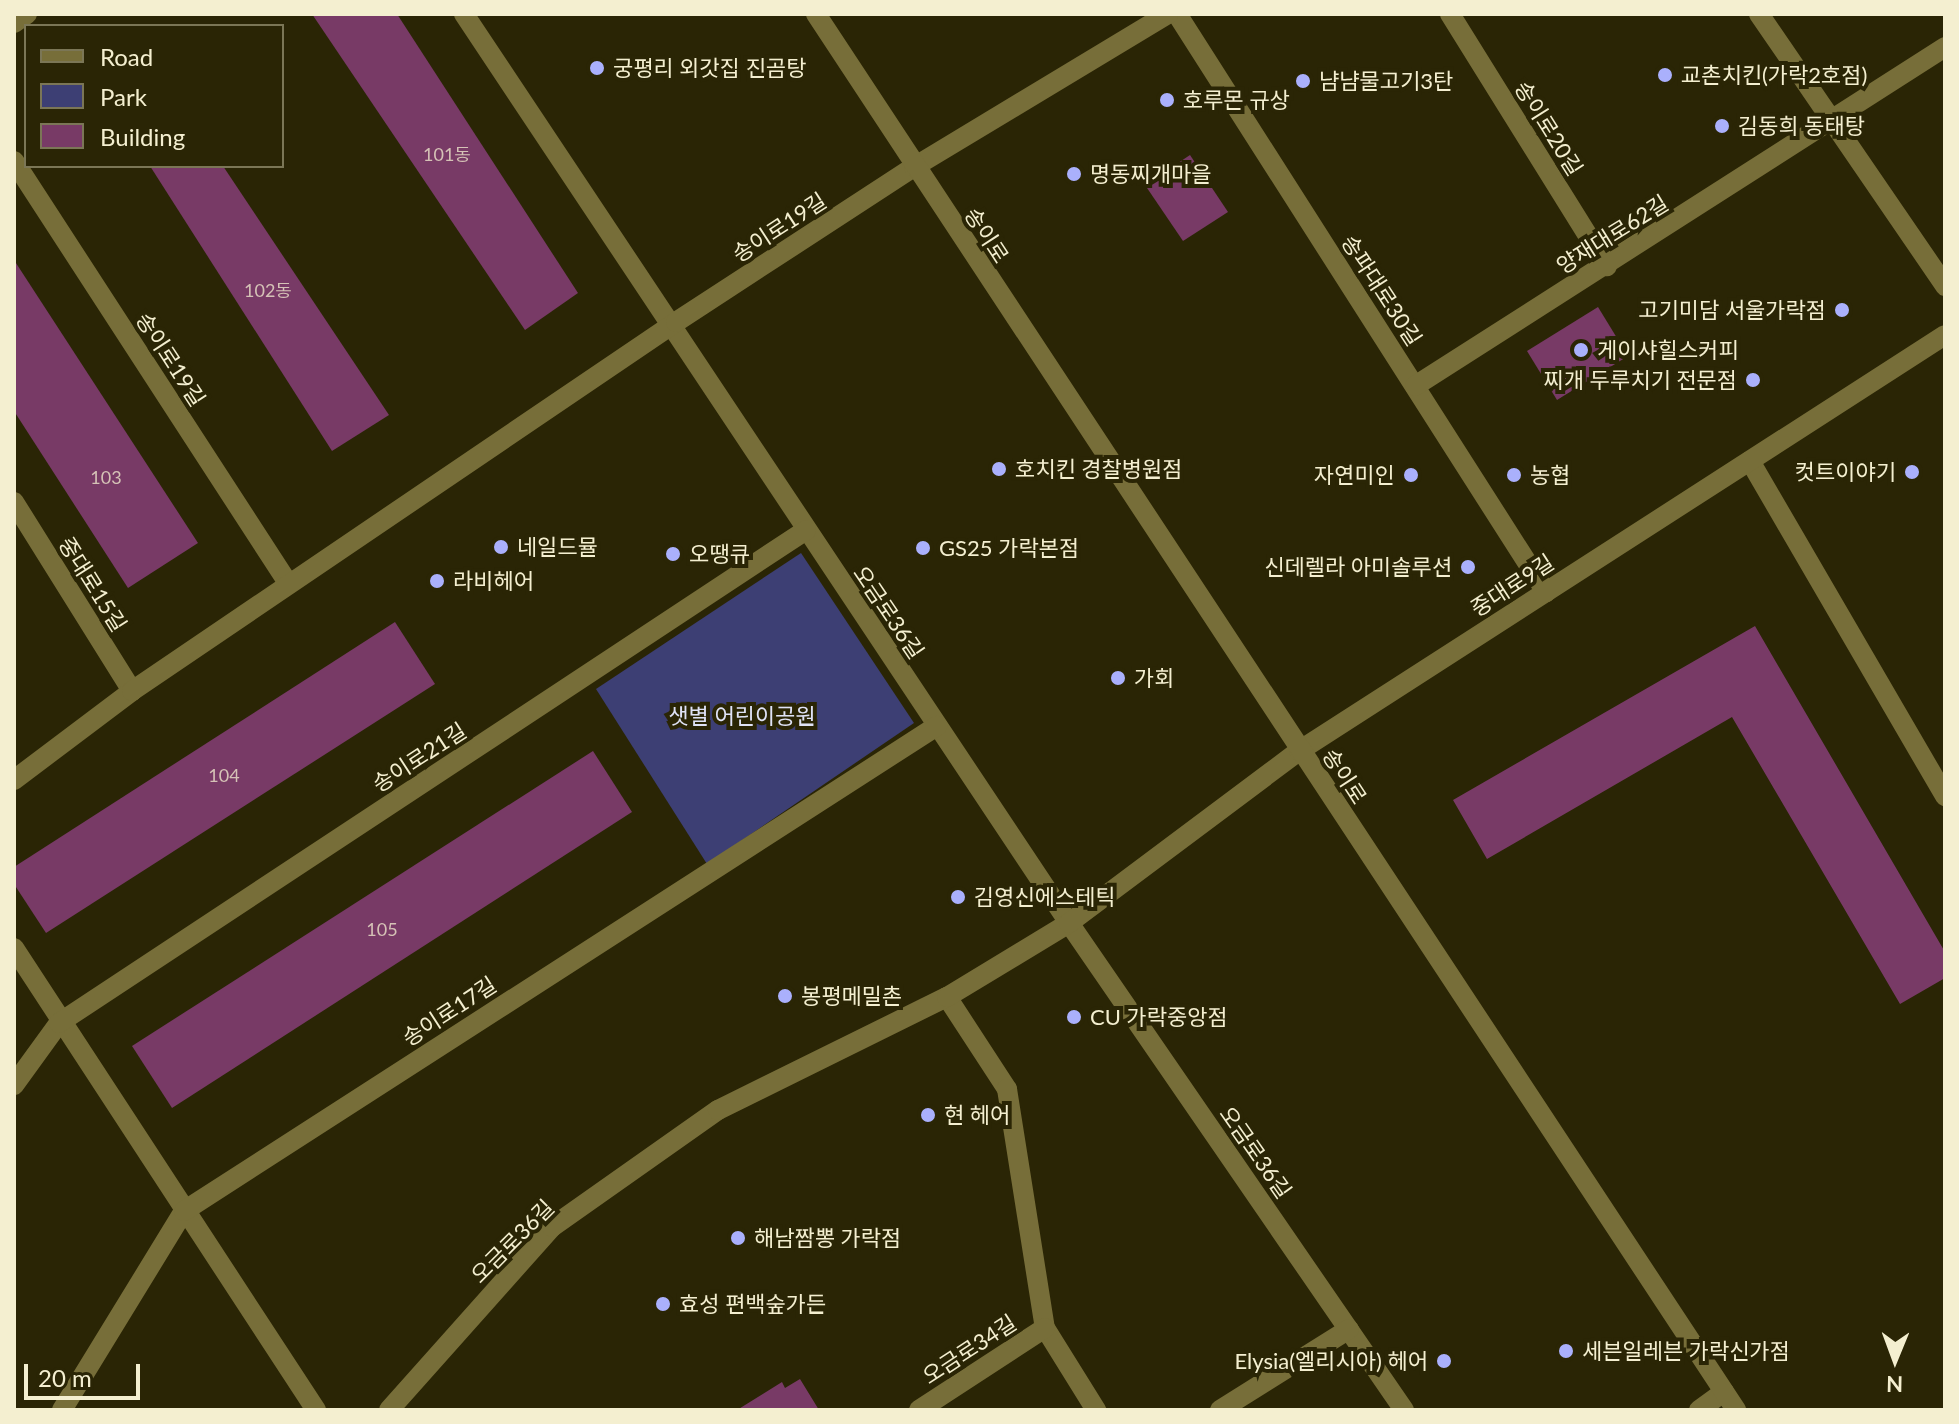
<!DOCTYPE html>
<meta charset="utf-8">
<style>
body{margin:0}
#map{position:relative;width:1959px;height:1424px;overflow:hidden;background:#2a2505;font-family:Lato,"Noto Sans KR",sans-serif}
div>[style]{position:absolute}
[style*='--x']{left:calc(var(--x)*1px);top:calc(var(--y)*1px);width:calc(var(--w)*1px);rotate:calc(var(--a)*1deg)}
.green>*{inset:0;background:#3d3f74}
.building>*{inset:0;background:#783a66}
.minor>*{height:20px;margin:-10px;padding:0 10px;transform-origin:10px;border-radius:10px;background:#776e39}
.tertiary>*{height:20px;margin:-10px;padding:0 10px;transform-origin:10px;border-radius:10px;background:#776e39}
.dots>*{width:22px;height:22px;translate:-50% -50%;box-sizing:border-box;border:4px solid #2a2505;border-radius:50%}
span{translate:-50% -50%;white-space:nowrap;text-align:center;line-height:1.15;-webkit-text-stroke:8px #2a2505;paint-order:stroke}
.number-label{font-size:18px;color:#d5c2b6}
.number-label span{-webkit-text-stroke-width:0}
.poi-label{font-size:22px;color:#f4efd0}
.left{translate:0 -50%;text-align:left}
.right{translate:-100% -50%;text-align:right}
.street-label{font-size:22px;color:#f4efd0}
.park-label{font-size:22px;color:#dfe2f6}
.frame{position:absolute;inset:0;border:16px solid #f4efd0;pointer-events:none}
.legend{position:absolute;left:24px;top:24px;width:260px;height:144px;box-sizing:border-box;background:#2a2505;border:2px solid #7b7656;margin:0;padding:10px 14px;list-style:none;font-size:24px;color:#f4efd0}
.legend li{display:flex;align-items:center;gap:16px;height:40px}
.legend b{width:40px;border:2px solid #7b7656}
.north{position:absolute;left:1855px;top:1320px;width:80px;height:80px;-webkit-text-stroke:6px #2a2505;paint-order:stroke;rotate:181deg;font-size:22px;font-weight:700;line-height:32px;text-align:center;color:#f4efd0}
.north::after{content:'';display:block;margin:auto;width:28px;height:36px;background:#f4efd0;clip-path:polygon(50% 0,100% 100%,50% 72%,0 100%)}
.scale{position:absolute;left:24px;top:1364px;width:116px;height:36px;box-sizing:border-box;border:4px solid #f4efd0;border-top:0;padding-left:10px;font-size:24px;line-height:28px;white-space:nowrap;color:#f4efd0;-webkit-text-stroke:6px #2a2505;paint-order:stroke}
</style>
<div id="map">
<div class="green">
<div style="clip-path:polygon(801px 553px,914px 723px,707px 864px,596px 689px)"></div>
</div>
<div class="building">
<div style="clip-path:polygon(312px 14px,397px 14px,578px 293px,525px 330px)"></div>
<div style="clip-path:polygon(1190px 155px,1228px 212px,1183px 241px,1145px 185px)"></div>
<div style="clip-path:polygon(150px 166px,223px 166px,389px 415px,332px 451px)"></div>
<div style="clip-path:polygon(14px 260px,198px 543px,128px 588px,14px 411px)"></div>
<div style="clip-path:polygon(1598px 307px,1628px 356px,1557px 400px,1527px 351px)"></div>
<div style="clip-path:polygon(395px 622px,435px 684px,46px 933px,14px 884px,14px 867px)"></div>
<div style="clip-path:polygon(1755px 626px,1945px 952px,1945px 978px,1900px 1004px,1732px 717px,1487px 859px,1453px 800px)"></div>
<div style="clip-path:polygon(593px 751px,632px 812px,172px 1108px,132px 1046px)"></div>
<div style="clip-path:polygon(800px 1379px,819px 1410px,737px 1410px,782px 1382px,785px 1388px)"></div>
</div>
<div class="minor">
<div style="--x:464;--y:14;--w:1092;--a:56.35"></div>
<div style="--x:1069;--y:923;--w:591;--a:55.48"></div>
<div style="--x:1177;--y:14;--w:686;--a:57.45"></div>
<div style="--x:1450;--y:14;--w:297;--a:58.1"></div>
<div style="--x:1759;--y:14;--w:330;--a:55.6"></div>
<div style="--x:14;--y:23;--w:16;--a:-35"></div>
<div style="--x:14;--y:161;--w:503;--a:57"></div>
<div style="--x:1415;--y:386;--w:629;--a:-32.6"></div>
<div style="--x:1750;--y:461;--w:388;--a:59.8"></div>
<div style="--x:14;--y:502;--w:223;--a:58"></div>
<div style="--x:14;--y:780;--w:148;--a:-37"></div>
<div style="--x:132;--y:691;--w:657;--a:-34.15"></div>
<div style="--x:676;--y:322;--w:284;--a:-33.1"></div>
<div style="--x:914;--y:167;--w:297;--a:-31.1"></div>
<div style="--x:14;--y:948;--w:552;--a:56.83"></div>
<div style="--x:947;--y:997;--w:110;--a:56.9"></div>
<div style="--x:1007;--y:1089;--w:242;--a:81"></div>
<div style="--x:1045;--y:1328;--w:97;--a:58.1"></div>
<div style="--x:14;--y:1085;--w:77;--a:-54"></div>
<div style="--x:59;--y:1023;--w:895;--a:-33.42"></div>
<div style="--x:62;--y:1410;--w:233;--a:-58.5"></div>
<div style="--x:184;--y:1211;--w:896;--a:-32.79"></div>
<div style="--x:389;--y:1410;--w:245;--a:-48.3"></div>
<div style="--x:552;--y:1227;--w:203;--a:-35.2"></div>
<div style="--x:718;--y:1110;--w:255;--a:-26.3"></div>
<div style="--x:947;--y:997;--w:143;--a:-31.2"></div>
<div style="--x:1069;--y:923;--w:287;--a:-36.8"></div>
<div style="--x:1299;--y:751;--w:768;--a:-32.78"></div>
<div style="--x:919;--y:1410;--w:150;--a:-33.1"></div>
<div style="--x:1220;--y:1410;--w:152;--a:-32.1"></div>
<div style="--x:1699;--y:1410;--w:31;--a:-36"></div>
</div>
<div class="tertiary">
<div style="--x:816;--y:14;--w:1672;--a:56.61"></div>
</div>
<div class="dots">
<div style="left:597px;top:68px;background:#aab0fc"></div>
<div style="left:1665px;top:75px;background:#aab0fc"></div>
<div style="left:1303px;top:81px;background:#aab0fc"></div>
<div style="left:1167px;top:100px;background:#aab0fc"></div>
<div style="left:1722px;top:126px;background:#aab0fc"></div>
<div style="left:1074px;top:174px;background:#aab0fc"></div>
<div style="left:1842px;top:310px;background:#aab0fc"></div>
<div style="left:1581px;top:350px;background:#aab0fc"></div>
<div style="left:1753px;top:380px;background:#aab0fc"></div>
<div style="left:999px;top:469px;background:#aab0fc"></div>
<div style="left:1912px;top:472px;background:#aab0fc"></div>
<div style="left:1411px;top:475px;background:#aab0fc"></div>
<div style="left:1514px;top:475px;background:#aab0fc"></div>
<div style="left:501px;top:547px;background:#aab0fc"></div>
<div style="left:923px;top:548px;background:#aab0fc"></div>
<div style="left:673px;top:554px;background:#aab0fc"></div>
<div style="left:1468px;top:567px;background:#aab0fc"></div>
<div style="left:437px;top:581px;background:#aab0fc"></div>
<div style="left:1118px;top:678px;background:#aab0fc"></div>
<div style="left:958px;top:897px;background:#aab0fc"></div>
<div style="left:785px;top:996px;background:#aab0fc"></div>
<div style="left:1074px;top:1017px;background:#aab0fc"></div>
<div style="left:928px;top:1115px;background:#aab0fc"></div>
<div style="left:738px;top:1238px;background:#aab0fc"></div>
<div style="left:663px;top:1304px;background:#aab0fc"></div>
<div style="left:1566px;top:1351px;background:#aab0fc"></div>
<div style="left:1444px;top:1361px;background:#aab0fc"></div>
</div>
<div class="number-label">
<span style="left:447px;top:154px">101동</span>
<span style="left:268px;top:290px">102동</span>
<span style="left:106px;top:477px">103</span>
<span style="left:224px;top:775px">104</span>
<span style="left:382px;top:929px">105</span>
</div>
<div class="poi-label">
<span class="left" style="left:613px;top:68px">궁평리 외갓집 진곰탕</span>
<span class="left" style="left:1681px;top:75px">교촌치킨(가락2호점)</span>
<span class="left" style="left:1319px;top:81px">냠냠물고기3탄</span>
<span class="left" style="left:1183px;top:100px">호루몬 규상</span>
<span class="left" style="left:1738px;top:126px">김동희 동태탕</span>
<span class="left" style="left:1090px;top:174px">명동찌개마을</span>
<span class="right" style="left:1826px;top:310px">고기미담 서울가락점</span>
<span class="left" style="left:1597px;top:350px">게이샤힐스커피</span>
<span class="right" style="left:1737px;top:380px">찌개 두루치기 전문점</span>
<span class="left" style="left:1015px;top:469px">호치킨 경찰병원점</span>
<span class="right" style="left:1896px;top:472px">컷트이야기</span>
<span class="right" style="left:1395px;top:475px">자연미인</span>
<span class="left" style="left:1530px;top:475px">농협</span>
<span class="left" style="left:517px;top:547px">네일드뮬</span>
<span class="left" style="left:939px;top:548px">GS25 가락본점</span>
<span class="left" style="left:689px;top:554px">오땡큐</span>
<span class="right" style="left:1452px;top:567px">신데렐라 아미솔루션</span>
<span class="left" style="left:453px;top:581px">라비헤어</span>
<span class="left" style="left:1134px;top:678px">가회</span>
<span class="left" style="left:974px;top:897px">김영신에스테틱</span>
<span class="left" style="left:801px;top:996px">봉평메밀촌</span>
<span class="left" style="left:1090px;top:1017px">CU 가락중앙점</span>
<span class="left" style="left:944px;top:1115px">현 헤어</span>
<span class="left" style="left:754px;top:1238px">해남짬뽕 가락점</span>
<span class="left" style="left:679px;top:1304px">효성 편백숲가든</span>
<span class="left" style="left:1582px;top:1351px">세븐일레븐 가락신가점</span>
<span class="right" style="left:1428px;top:1361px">Elysia(엘리시아) 헤어</span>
</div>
<div class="street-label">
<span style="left:1549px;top:128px;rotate:58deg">송이로20길</span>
<span style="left:779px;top:227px;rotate:-33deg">송이로19길</span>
<span style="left:1612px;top:234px;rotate:-32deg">양재대로62길</span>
<span style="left:987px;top:235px;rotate:57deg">송이로</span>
<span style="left:1382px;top:290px;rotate:57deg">송파대로30길</span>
<span style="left:171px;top:359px;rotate:57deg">송이로19길</span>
<span style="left:93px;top:584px;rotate:58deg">중대로15길</span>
<span style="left:1512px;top:585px;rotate:-33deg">중대로9길</span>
<span style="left:889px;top:612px;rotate:56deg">오금로36길</span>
<span style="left:419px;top:757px;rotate:-33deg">송이로21길</span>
<span style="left:1345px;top:776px;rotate:57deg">송이로</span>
<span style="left:449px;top:1011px;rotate:-33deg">송이로17길</span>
<span style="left:1256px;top:1152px;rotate:55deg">오금로36길</span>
<span style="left:512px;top:1241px;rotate:-45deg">오금로36길</span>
<span style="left:969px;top:1349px;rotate:-33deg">오금로34길</span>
</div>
<div class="park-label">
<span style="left:742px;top:716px">샛별 어린이공원</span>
</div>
<div class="frame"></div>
<ul class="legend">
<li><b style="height:10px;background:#776e39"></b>Road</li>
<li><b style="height:22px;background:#3d3f74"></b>Park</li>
<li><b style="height:22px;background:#783a66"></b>Building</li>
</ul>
<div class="north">N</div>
<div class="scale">20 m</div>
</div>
